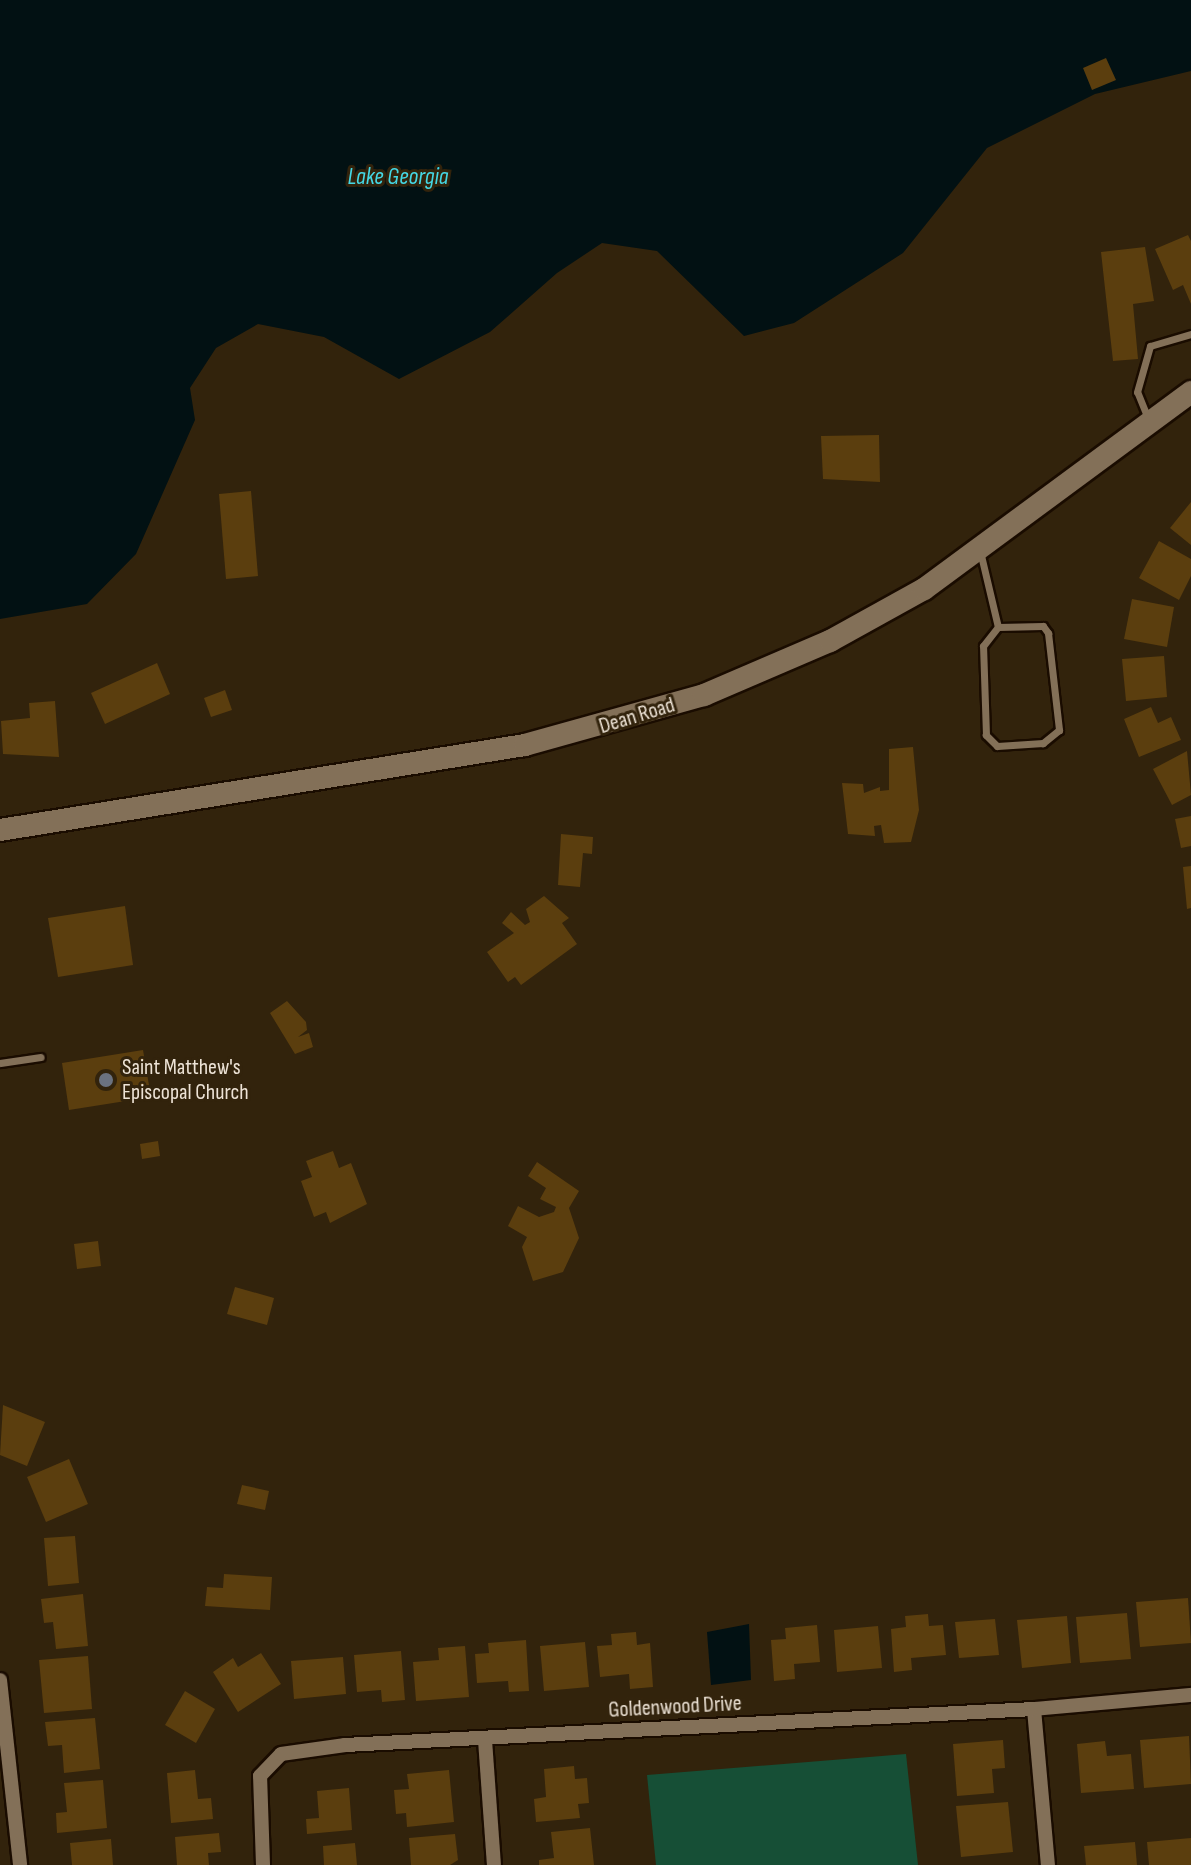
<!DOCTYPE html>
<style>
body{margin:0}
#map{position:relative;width:1191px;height:1865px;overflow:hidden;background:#32230c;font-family:"Sofia Sans Condensed",sans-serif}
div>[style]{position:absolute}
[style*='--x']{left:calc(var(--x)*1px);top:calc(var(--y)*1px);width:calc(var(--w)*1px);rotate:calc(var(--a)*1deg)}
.green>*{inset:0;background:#164f36}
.water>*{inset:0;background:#021113}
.building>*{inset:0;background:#5b3e0e}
.roads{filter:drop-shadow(2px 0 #1a0c00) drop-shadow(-2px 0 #1a0c00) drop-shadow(0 2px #1a0c00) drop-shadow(0 -2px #1a0c00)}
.lane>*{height:7px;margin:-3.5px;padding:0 3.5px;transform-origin:3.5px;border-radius:3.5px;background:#837058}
.street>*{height:14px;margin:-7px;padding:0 7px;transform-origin:7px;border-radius:7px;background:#837058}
.secondary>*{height:22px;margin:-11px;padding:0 11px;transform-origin:11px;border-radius:11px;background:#837058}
.dots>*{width:22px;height:22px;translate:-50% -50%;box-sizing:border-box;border:4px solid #32230c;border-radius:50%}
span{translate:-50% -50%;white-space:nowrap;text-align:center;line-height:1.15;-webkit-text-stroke:6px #32230c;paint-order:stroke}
.street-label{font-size:22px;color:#ede3d6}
.poi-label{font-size:22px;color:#ede3d6}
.left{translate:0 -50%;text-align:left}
.water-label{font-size:24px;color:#44d8e5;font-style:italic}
</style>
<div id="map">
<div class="green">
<div style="clip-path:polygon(906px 1754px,918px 1865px,656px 1865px,647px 1775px)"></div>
</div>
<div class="water">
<div style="clip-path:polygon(0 0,1191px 0,1191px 71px,1095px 94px,987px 148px,903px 253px,794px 323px,744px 336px,657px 251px,602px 243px,557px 273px,490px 332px,399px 379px,324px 337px,258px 324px,216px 348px,190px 388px,195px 420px,136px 554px,87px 604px,0 619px)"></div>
<div style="clip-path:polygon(749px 1624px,751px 1680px,711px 1685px,707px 1632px)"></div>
</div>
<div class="building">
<div style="clip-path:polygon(1106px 58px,1116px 80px,1092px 90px,1083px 68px)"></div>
<div style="clip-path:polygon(1188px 235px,1191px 241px,1191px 304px,1183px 285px,1173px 290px,1155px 249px)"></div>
<div style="clip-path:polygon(1145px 247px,1154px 301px,1133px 304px,1138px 359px,1113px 361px,1101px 252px)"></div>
<div style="clip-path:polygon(879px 435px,880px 482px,823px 479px,821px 436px)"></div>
<div style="clip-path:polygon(251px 491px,258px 576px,226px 579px,219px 494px)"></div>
<div style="clip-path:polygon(1191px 502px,1191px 545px,1170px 528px)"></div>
<div style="clip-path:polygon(1159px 541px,1191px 559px,1191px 576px,1179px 600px,1139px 578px)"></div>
<div style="clip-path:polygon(1132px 599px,1174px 607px,1167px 647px,1124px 639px)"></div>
<div style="clip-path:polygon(1164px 656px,1167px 697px,1126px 701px,1122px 659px)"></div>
<div style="clip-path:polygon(157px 663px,170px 694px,105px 724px,91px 693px)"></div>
<div style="clip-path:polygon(225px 690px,232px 710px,211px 717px,204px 698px)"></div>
<div style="clip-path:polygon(55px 701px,59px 757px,3px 754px,1px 721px,30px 718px,29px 703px)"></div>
<div style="clip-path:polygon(1151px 707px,1158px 723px,1171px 717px,1181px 740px,1139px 757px,1124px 719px)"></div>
<div style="clip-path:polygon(913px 747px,919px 810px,911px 842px,884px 843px,881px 825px,874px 826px,875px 836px,848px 834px,842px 783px,863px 784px,864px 793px,880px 787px,880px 791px,889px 790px,889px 749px)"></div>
<div style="clip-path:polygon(1187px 751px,1191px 795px,1172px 805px,1153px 769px)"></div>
<div style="clip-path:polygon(1191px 816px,1191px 846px,1181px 848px,1175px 819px)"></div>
<div style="clip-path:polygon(561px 834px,593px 837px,592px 854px,583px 853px,580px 887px,558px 885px)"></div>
<div style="clip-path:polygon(1191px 866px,1191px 908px,1187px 909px,1183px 867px)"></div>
<div style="clip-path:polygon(544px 896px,569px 918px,562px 923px,577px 944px,521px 985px,515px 977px,508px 982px,487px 952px,514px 933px,502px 923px,511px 912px,525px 925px,530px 922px,526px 909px)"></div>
<div style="clip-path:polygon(125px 906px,133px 965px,58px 977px,48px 918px)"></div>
<div style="clip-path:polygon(287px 1001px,306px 1022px,307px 1030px,298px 1037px,309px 1033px,313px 1047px,295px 1054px,270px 1013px)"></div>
<div style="clip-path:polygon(143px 1050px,151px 1097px,69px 1110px,62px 1063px)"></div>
<div style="clip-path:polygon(158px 1141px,160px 1156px,142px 1159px,140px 1144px)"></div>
<div style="clip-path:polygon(333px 1151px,339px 1168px,351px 1163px,367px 1204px,330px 1223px,326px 1212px,314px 1217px,301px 1181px,312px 1177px,306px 1161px)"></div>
<div style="clip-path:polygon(537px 1162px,579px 1191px,569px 1208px,579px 1238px,563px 1272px,533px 1281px,522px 1247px,527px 1237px,508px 1226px,518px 1206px,539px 1217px,554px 1212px,556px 1207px,540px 1199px,546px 1188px,528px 1176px)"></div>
<div style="clip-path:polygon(98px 1241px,101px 1266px,77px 1269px,74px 1244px)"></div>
<div style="clip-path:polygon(235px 1287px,274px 1298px,267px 1325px,227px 1314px)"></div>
<div style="clip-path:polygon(3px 1405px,45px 1422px,27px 1466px,0 1455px)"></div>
<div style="clip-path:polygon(69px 1459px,88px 1504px,46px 1522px,27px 1477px)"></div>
<div style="clip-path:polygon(242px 1485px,269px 1491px,265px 1510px,237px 1504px)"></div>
<div style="clip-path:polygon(75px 1536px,79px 1583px,48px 1586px,44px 1538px)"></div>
<div style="clip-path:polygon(224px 1574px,272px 1577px,270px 1610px,205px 1606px,207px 1587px,223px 1588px)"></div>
<div style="clip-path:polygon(83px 1594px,88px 1646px,56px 1649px,53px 1622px,44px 1623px,41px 1599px)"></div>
<div style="clip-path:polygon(1188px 1598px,1191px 1643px,1140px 1647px,1136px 1602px)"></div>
<div style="clip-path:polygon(1127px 1613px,1131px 1659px,1080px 1663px,1076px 1617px)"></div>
<div style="clip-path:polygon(928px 1614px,929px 1626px,943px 1625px,946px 1655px,911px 1658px,912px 1670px,894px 1672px,891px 1629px,906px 1627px,905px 1616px)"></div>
<div style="clip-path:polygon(1067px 1616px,1071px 1663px,1022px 1668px,1017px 1620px)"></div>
<div style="clip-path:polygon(995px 1619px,999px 1655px,959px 1658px,955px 1622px)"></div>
<div style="clip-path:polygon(817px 1625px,820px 1662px,794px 1664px,795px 1679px,774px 1681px,771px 1640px,786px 1639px,785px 1628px)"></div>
<div style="clip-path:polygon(878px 1626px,882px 1668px,837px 1672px,834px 1630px)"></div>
<div style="clip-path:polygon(636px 1632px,637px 1645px,650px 1643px,653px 1687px,630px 1689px,629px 1674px,600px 1677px,597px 1646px,612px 1645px,611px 1634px)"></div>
<div style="clip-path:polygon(526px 1640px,529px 1691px,509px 1692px,508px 1681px,477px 1683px,475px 1654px,489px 1653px,488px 1643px)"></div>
<div style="clip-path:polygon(585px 1642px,589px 1687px,544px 1691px,540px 1646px)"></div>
<div style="clip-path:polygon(465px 1646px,469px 1697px,416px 1701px,413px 1662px,439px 1660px,438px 1648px)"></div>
<div style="clip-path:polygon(401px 1651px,405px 1700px,382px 1702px,381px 1690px,357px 1692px,354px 1655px)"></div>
<div style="clip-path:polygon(261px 1653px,281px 1684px,238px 1712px,213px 1672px,233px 1658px,238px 1667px)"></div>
<div style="clip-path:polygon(88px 1656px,92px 1709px,44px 1713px,39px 1660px)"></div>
<div style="clip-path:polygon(343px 1657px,346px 1694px,294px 1699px,291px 1661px)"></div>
<div style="clip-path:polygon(185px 1691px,215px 1709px,196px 1743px,165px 1725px)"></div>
<div style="clip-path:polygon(95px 1718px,100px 1769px,64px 1773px,62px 1745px,48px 1746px,45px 1722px)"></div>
<div style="clip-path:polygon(1189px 1736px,1191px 1784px,1144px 1788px,1140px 1740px)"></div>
<div style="clip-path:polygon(1003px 1740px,1005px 1768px,992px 1769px,994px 1793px,957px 1796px,953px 1744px)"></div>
<div style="clip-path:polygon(1105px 1741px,1107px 1756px,1131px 1754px,1134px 1789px,1081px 1793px,1077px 1744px)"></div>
<div style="clip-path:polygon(574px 1766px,575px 1779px,587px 1778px,589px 1803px,578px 1804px,580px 1818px,536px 1822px,534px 1799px,546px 1797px,544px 1769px)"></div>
<div style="clip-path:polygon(195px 1770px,198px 1799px,211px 1798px,213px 1819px,171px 1823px,167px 1773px)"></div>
<div style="clip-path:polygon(449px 1770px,454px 1822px,407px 1827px,406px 1813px,396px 1814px,394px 1790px,409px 1789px,407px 1774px)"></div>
<div style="clip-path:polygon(103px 1780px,107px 1828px,57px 1833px,56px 1813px,67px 1812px,64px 1783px)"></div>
<div style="clip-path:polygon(349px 1788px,352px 1830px,307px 1834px,306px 1819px,319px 1818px,317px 1791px)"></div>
<div style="clip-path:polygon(1008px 1802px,1013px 1852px,961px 1857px,956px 1806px)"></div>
<div style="clip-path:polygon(590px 1828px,594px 1865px,539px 1865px,539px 1860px,554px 1858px,551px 1832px)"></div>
<div style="clip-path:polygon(219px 1833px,221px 1852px,208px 1853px,209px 1865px,177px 1865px,175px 1837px)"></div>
<div style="clip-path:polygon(455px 1834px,458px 1860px,450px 1865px,411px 1865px,409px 1838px)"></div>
<div style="clip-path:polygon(1191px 1838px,1191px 1865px,1149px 1865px,1147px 1842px)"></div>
<div style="clip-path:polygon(111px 1839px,113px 1865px,72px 1865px,70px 1843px)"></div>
<div style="clip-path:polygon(1135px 1842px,1137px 1865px,1086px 1865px,1084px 1846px)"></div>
<div style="clip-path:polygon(355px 1843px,357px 1865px,324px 1865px,323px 1846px)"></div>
</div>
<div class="roads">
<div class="lane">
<div style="--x:1149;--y:421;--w:31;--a:-112"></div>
<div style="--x:1137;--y:392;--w:48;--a:-74.2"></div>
<div style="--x:1150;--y:346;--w:43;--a:-16.3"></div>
<div style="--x:980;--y:551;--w:78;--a:76.7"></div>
<div style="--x:1043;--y:626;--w:9;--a:54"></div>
<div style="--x:1048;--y:633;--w:98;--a:83.5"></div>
<div style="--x:1059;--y:730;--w:21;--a:141"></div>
<div style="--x:1043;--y:743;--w:46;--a:176.3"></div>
<div style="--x:997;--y:746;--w:16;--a:-135"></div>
<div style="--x:986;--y:735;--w:89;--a:-91.9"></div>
<div style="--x:983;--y:646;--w:24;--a:-52"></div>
<div style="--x:998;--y:627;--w:45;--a:-1.3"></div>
<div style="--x:0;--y:1063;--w:41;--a:-8.3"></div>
</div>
<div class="street">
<div style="--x:0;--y:1680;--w:186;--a:83.8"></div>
<div style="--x:1034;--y:1709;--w:157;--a:84.9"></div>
<div style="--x:485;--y:1740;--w:125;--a:85.9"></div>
<div style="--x:263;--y:1865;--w:89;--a:-91.9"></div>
<div style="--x:260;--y:1776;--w:30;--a:-46"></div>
<div style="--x:281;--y:1754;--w:65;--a:-8"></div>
<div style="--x:345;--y:1745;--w:690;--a:-2.99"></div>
<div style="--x:1034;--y:1709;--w:158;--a:-5.1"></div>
</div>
<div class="secondary">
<div style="--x:0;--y:830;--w:532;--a:-9.2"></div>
<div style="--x:525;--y:745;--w:186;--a:-15.6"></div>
<div style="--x:704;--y:695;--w:137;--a:-23.2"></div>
<div style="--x:830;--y:641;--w:107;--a:-29"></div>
<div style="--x:924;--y:589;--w:332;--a:-36.4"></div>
</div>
</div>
<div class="dots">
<div style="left:106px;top:1080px;background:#6b7280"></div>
</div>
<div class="street-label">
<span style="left:637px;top:716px;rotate:-17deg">Dean Road</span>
<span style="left:675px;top:1707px;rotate:-3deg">Goldenwood Drive</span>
</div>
<div class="poi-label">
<span class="left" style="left:122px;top:1080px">Saint Matthew's<br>Episcopal Church</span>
</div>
<div class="water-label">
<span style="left:398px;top:177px">Lake Georgia</span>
</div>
</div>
